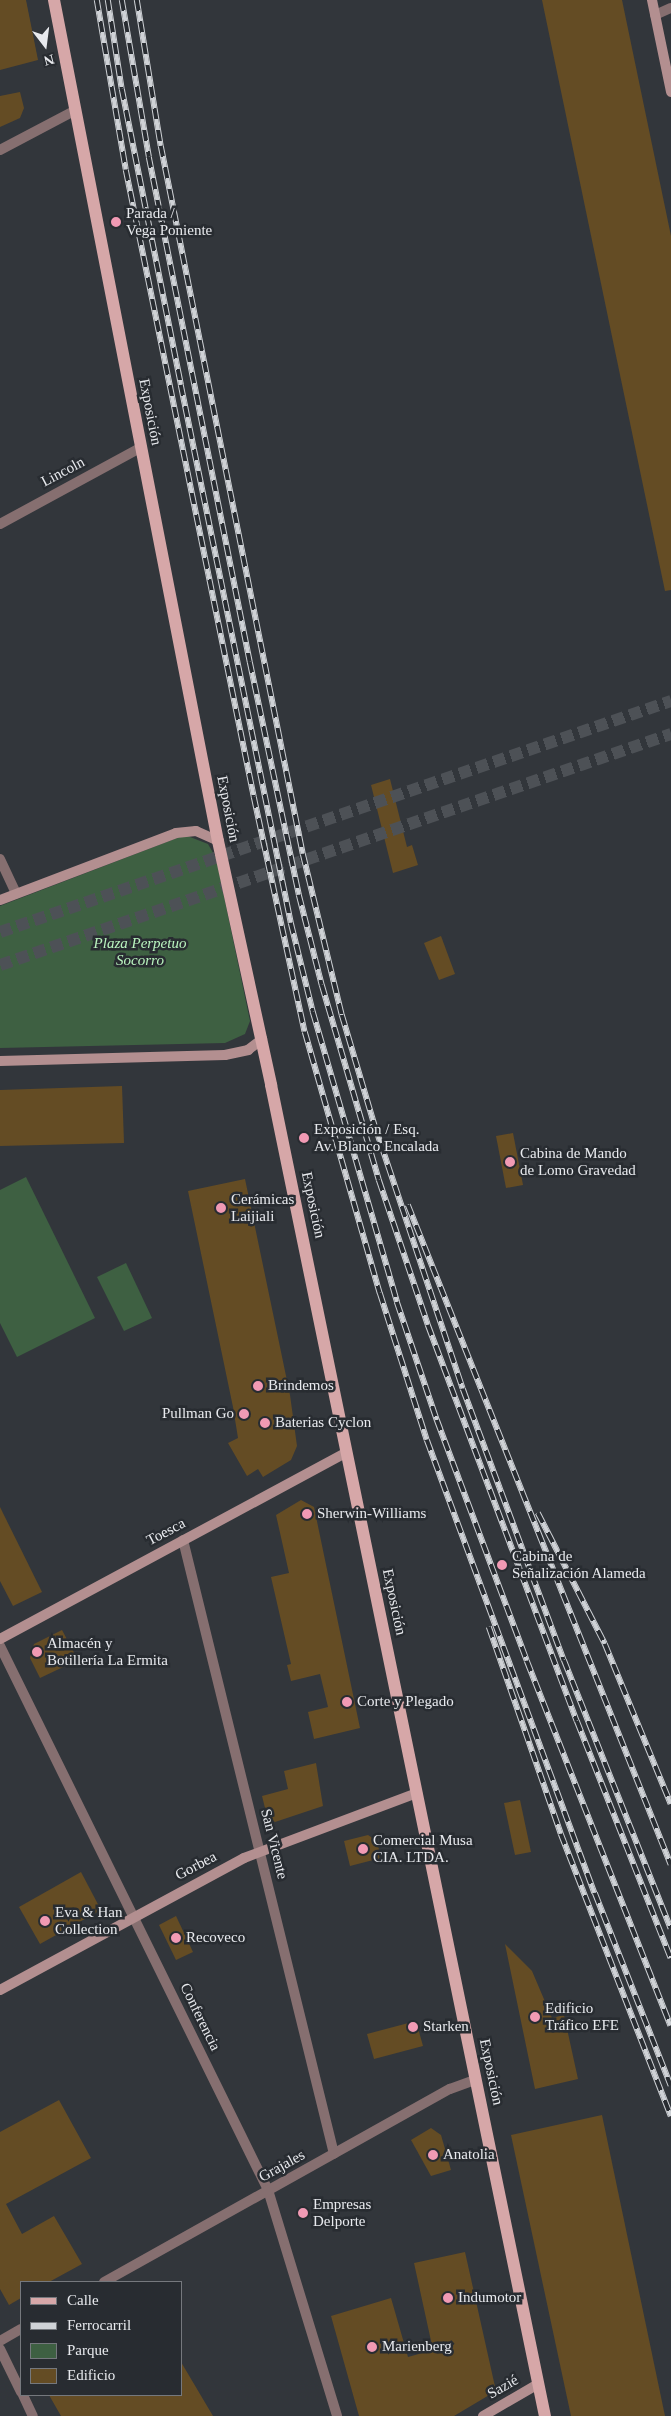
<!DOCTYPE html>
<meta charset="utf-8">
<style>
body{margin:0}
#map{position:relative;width:671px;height:2416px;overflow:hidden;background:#32363b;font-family:Georgia,serif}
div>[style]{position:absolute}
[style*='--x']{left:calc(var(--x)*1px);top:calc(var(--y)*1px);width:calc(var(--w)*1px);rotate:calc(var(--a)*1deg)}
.green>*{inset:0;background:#3e6042}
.building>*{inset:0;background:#644c24}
.primary-tunnel>*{height:12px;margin-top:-6px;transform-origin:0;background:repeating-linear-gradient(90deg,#4d5156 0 12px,transparent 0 18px)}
.street>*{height:10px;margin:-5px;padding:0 5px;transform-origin:5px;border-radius:5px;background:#866f70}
.secondary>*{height:10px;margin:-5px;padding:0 5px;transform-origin:5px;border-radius:5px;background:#b38f90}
.primary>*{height:12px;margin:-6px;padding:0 6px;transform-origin:6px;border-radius:6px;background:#d6a7a8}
.rail>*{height:5.5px;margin-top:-2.75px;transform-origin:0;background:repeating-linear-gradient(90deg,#282c31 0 11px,#cfd2d6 0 22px);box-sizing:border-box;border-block:1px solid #cfd2d6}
.dots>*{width:14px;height:14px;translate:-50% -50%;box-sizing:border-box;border:2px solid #282c31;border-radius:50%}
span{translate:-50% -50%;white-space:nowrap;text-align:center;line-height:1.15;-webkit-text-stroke:5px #282c31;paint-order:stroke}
.poi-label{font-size:15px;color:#e8eaee}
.left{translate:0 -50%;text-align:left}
.right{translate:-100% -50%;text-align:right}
.street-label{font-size:15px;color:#e8eaee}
.park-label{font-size:15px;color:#b9f4be;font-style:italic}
.legend{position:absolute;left:20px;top:2281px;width:162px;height:115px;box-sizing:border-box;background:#282c31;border:1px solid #75787d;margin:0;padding:6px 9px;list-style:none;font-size:15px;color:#e8eaee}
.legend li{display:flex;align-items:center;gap:10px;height:25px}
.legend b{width:25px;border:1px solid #75787d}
.north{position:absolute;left:20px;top:20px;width:50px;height:50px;-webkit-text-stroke:4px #282c31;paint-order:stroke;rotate:165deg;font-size:14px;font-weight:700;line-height:20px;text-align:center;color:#e8eaee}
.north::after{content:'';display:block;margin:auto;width:18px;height:22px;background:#e8eaee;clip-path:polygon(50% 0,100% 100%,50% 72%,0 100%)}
</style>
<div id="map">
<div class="green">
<div style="clip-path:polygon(185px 835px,208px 844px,216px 858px,250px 1021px,245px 1034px,225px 1043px,0 1048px,0 906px)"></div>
<div style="clip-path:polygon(26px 1177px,95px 1318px,17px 1357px,0 1323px,0 1190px)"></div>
<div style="clip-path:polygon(126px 1263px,152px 1318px,124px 1331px,97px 1277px)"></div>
</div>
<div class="building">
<div style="clip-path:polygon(0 0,26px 0,38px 60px,0 70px)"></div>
<div style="clip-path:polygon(542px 0,622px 0,671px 236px,671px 590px,665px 591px)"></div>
<div style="clip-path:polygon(20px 92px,24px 108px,20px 118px,0 127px,0 96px)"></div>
<div style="clip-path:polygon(390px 779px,407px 847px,412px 845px,418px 865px,393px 873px,371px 785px)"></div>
<div style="clip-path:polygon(441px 936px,455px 974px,439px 980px,424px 943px)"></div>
<div style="clip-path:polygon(122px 1086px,124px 1143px,0 1146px,0 1090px)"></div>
<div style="clip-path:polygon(513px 1133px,523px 1185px,506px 1188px,496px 1136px)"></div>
<div style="clip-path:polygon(245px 1179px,290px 1395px,297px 1446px,291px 1460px,263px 1477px,258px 1469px,247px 1476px,228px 1443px,238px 1438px,233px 1407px,188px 1191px)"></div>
<div style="clip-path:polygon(301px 1500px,314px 1507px,360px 1728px,314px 1739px,308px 1712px,328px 1707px,320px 1674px,291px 1681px,287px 1665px,291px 1664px,271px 1577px,289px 1573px,276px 1515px)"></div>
<div style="clip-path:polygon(0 1507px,42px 1592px,13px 1606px,0 1581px)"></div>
<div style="clip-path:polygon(62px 1630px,78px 1660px,40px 1678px,30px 1658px,34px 1644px)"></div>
<div style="clip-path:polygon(316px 1763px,323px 1806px,275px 1822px,267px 1816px,262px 1796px,288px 1789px,284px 1771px)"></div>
<div style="clip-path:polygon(520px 1800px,531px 1852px,515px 1855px,504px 1803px)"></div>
<div style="clip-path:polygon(368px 1835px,377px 1841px,381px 1858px,350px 1866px,344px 1841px)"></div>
<div style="clip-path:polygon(81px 1872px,101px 1910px,40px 1944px,19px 1907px)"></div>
<div style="clip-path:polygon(176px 1916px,193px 1952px,176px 1960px,159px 1925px)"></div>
<div style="clip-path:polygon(505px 1944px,532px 1971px,552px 2018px,564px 2015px,578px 2079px,535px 2089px)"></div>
<div style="clip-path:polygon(416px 2021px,423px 2046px,374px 2059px,367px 2034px)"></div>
<div style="clip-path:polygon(59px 2100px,91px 2158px,6px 2204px,22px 2234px,54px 2216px,82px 2264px,49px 2282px,21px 2282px,21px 2298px,9px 2305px,0 2289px,0 2132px)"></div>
<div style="clip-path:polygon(602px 2115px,665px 2416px,571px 2416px,511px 2135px)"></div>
<div style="clip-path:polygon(431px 2128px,441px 2135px,451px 2170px,431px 2176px,411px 2140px)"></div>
<div style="clip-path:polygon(465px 2252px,496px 2391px,454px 2416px,359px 2416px,331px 2316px,391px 2298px,408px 2357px,433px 2350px,414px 2263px)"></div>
<div style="clip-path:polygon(181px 2362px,213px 2416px,61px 2416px,49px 2395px,181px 2395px)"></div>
</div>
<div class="primary-tunnel">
<div style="--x:0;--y:932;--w:710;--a:-19"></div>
<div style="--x:0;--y:965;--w:710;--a:-19"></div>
</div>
<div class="street">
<div style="--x:655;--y:15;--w:17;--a:-24"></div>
<div style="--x:0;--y:150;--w:86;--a:-27.8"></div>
<div style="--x:0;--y:524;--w:159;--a:-28.5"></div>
<div style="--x:0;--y:859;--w:38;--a:65"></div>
<div style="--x:183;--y:1540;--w:632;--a:76.18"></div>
<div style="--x:0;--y:1646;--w:606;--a:63.77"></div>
<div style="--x:268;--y:2190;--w:236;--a:73"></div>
<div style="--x:104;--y:2282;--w:396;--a:-29.2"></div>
<div style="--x:450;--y:2089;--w:27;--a:-20"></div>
<div style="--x:0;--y:2341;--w:24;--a:-30"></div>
<div style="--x:0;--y:2349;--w:48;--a:64"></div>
<div style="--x:23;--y:2395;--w:23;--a:65"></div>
</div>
<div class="secondary">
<div style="--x:652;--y:0;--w:94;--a:78.3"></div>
<div style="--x:0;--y:900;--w:188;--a:-20.8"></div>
<div style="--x:176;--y:833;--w:20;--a:-6"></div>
<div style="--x:196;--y:831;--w:24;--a:24"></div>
<div style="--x:0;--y:1061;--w:225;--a:-1.5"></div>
<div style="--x:225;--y:1055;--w:24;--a:-12"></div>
<div style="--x:248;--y:1050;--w:18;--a:-38"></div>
<div style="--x:0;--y:1639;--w:394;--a:-28.3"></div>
<div style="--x:0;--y:1990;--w:277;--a:-28.4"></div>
<div style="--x:244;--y:1858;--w:185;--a:-20.6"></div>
<div style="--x:483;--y:2416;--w:64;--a:-30.2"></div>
</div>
<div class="primary">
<div style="--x:54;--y:0;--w:857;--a:78.97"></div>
<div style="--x:218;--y:841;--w:250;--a:77.7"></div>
<div style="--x:271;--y:1085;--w:1359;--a:78.37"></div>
</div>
<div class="rail">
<div style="--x:97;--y:0;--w:172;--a:80.3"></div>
<div style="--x:126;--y:170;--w:640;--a:78.46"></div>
<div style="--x:254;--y:797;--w:240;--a:77.8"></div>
<div style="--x:305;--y:1032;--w:272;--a:74"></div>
<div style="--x:380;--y:1293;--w:154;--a:72.3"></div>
<div style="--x:427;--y:1440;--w:483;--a:69.7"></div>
<div style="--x:595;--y:1893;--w:207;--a:68.5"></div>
<div style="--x:108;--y:0;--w:90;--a:81.1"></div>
<div style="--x:122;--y:89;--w:302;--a:78.7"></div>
<div style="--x:181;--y:385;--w:549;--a:78.44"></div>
<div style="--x:291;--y:923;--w:92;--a:76.1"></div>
<div style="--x:313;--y:1012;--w:302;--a:73.8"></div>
<div style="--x:397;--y:1302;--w:125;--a:71.3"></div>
<div style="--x:437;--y:1420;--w:257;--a:69.5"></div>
<div style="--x:527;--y:1661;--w:392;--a:68.5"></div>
<div style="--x:122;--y:0;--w:159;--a:80.2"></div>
<div style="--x:149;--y:157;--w:515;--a:78.69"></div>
<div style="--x:250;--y:662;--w:238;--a:78.1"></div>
<div style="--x:299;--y:895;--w:93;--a:75.7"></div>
<div style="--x:322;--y:985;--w:203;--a:73.7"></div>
<div style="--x:379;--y:1180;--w:153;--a:71.3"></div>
<div style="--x:428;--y:1325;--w:423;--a:69.4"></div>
<div style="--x:577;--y:1721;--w:255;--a:68.4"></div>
<div style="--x:137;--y:0;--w:148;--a:80.7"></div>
<div style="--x:161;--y:146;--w:722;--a:78.66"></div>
<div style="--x:303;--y:854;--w:166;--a:76.4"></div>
<div style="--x:342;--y:1015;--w:113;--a:73.5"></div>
<div style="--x:374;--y:1123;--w:280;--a:71.5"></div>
<div style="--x:463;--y:1389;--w:289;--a:69.6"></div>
<div style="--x:564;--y:1660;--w:289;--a:68.3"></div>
<div style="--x:408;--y:1205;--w:710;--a:68.27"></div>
<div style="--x:538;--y:1513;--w:147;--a:62.9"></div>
<div style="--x:605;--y:1644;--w:173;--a:67.6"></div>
<div style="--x:489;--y:1627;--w:219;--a:70.8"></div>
<div style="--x:561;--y:1834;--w:303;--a:68.7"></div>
</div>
<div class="dots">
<div style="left:116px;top:222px;background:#f19ab4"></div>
<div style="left:304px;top:1138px;background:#f19ab4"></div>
<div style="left:510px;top:1162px;background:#f19ab4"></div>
<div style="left:221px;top:1208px;background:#f19ab4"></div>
<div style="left:258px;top:1386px;background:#f19ab4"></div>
<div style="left:244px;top:1414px;background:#f19ab4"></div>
<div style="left:265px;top:1423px;background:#f19ab4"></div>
<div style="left:307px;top:1514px;background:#f19ab4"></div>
<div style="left:502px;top:1565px;background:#f19ab4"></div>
<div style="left:37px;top:1652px;background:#f19ab4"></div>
<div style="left:347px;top:1702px;background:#f19ab4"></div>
<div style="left:363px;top:1849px;background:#f19ab4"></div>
<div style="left:45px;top:1921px;background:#f19ab4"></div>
<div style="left:176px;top:1938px;background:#f19ab4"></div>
<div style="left:535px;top:2017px;background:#f19ab4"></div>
<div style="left:413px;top:2027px;background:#f19ab4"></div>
<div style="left:433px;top:2155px;background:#f19ab4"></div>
<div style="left:303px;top:2213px;background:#f19ab4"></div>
<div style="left:448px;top:2298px;background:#f19ab4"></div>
<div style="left:372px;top:2347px;background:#f19ab4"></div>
</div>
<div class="poi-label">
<span class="left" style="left:126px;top:222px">Parada /<br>Vega Poniente</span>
<span class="left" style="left:314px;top:1138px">Exposición / Esq.<br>Av. Blanco Encalada</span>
<span class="left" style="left:520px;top:1162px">Cabina de Mando<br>de Lomo Gravedad</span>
<span class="left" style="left:231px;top:1208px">Cerámicas<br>Laijiali</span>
<span class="left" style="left:268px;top:1386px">Brindemos</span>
<span class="right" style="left:234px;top:1414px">Pullman Go</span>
<span class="left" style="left:275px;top:1423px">Baterias Cyclon</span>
<span class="left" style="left:317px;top:1514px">Sherwin-Williams</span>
<span class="left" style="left:512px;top:1565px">Cabina de<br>Señalización Alameda</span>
<span class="left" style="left:47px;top:1652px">Almacén y<br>Botillería La Ermita</span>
<span class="left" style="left:357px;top:1702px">Corte y Plegado</span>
<span class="left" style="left:373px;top:1849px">Comercial Musa<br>CIA. LTDA.</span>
<span class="left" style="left:55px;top:1921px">Eva &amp; Han<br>Collection</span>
<span class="left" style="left:186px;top:1938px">Recoveco</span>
<span class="left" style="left:545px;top:2017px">Edificio<br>Tráfico EFE</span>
<span class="left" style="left:423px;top:2027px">Starken</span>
<span class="left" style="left:443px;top:2155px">Anatolia</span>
<span class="left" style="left:313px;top:2213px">Empresas<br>Delporte</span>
<span class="left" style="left:458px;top:2298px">Indumotor</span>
<span class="left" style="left:382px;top:2347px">Marienberg</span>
</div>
<div class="street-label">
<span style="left:150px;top:412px;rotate:79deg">Exposición</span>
<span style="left:63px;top:472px;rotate:-28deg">Lincoln</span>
<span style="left:228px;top:809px;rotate:79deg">Exposición</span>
<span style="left:313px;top:1205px;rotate:78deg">Exposición</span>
<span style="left:166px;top:1532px;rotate:-28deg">Toesca</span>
<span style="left:394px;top:1602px;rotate:78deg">Exposición</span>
<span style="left:274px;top:1844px;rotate:76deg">San Vicente</span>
<span style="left:196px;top:1866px;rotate:-28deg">Gorbea</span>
<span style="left:200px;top:2017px;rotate:64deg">Conferencia</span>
<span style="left:491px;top:2072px;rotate:78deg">Exposición</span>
<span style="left:282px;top:2166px;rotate:-29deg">Grajales</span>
<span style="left:503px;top:2387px;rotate:-30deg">Sazié</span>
</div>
<div class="park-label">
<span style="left:140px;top:952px">Plaza Perpetuo<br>Socorro</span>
</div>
<ul class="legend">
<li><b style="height:6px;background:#d6a7a8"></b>Calle</li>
<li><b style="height:6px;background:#cfd2d6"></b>Ferrocarril</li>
<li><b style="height:14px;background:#3e6042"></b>Parque</li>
<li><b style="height:14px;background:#644c24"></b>Edificio</li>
</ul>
<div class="north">N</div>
</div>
